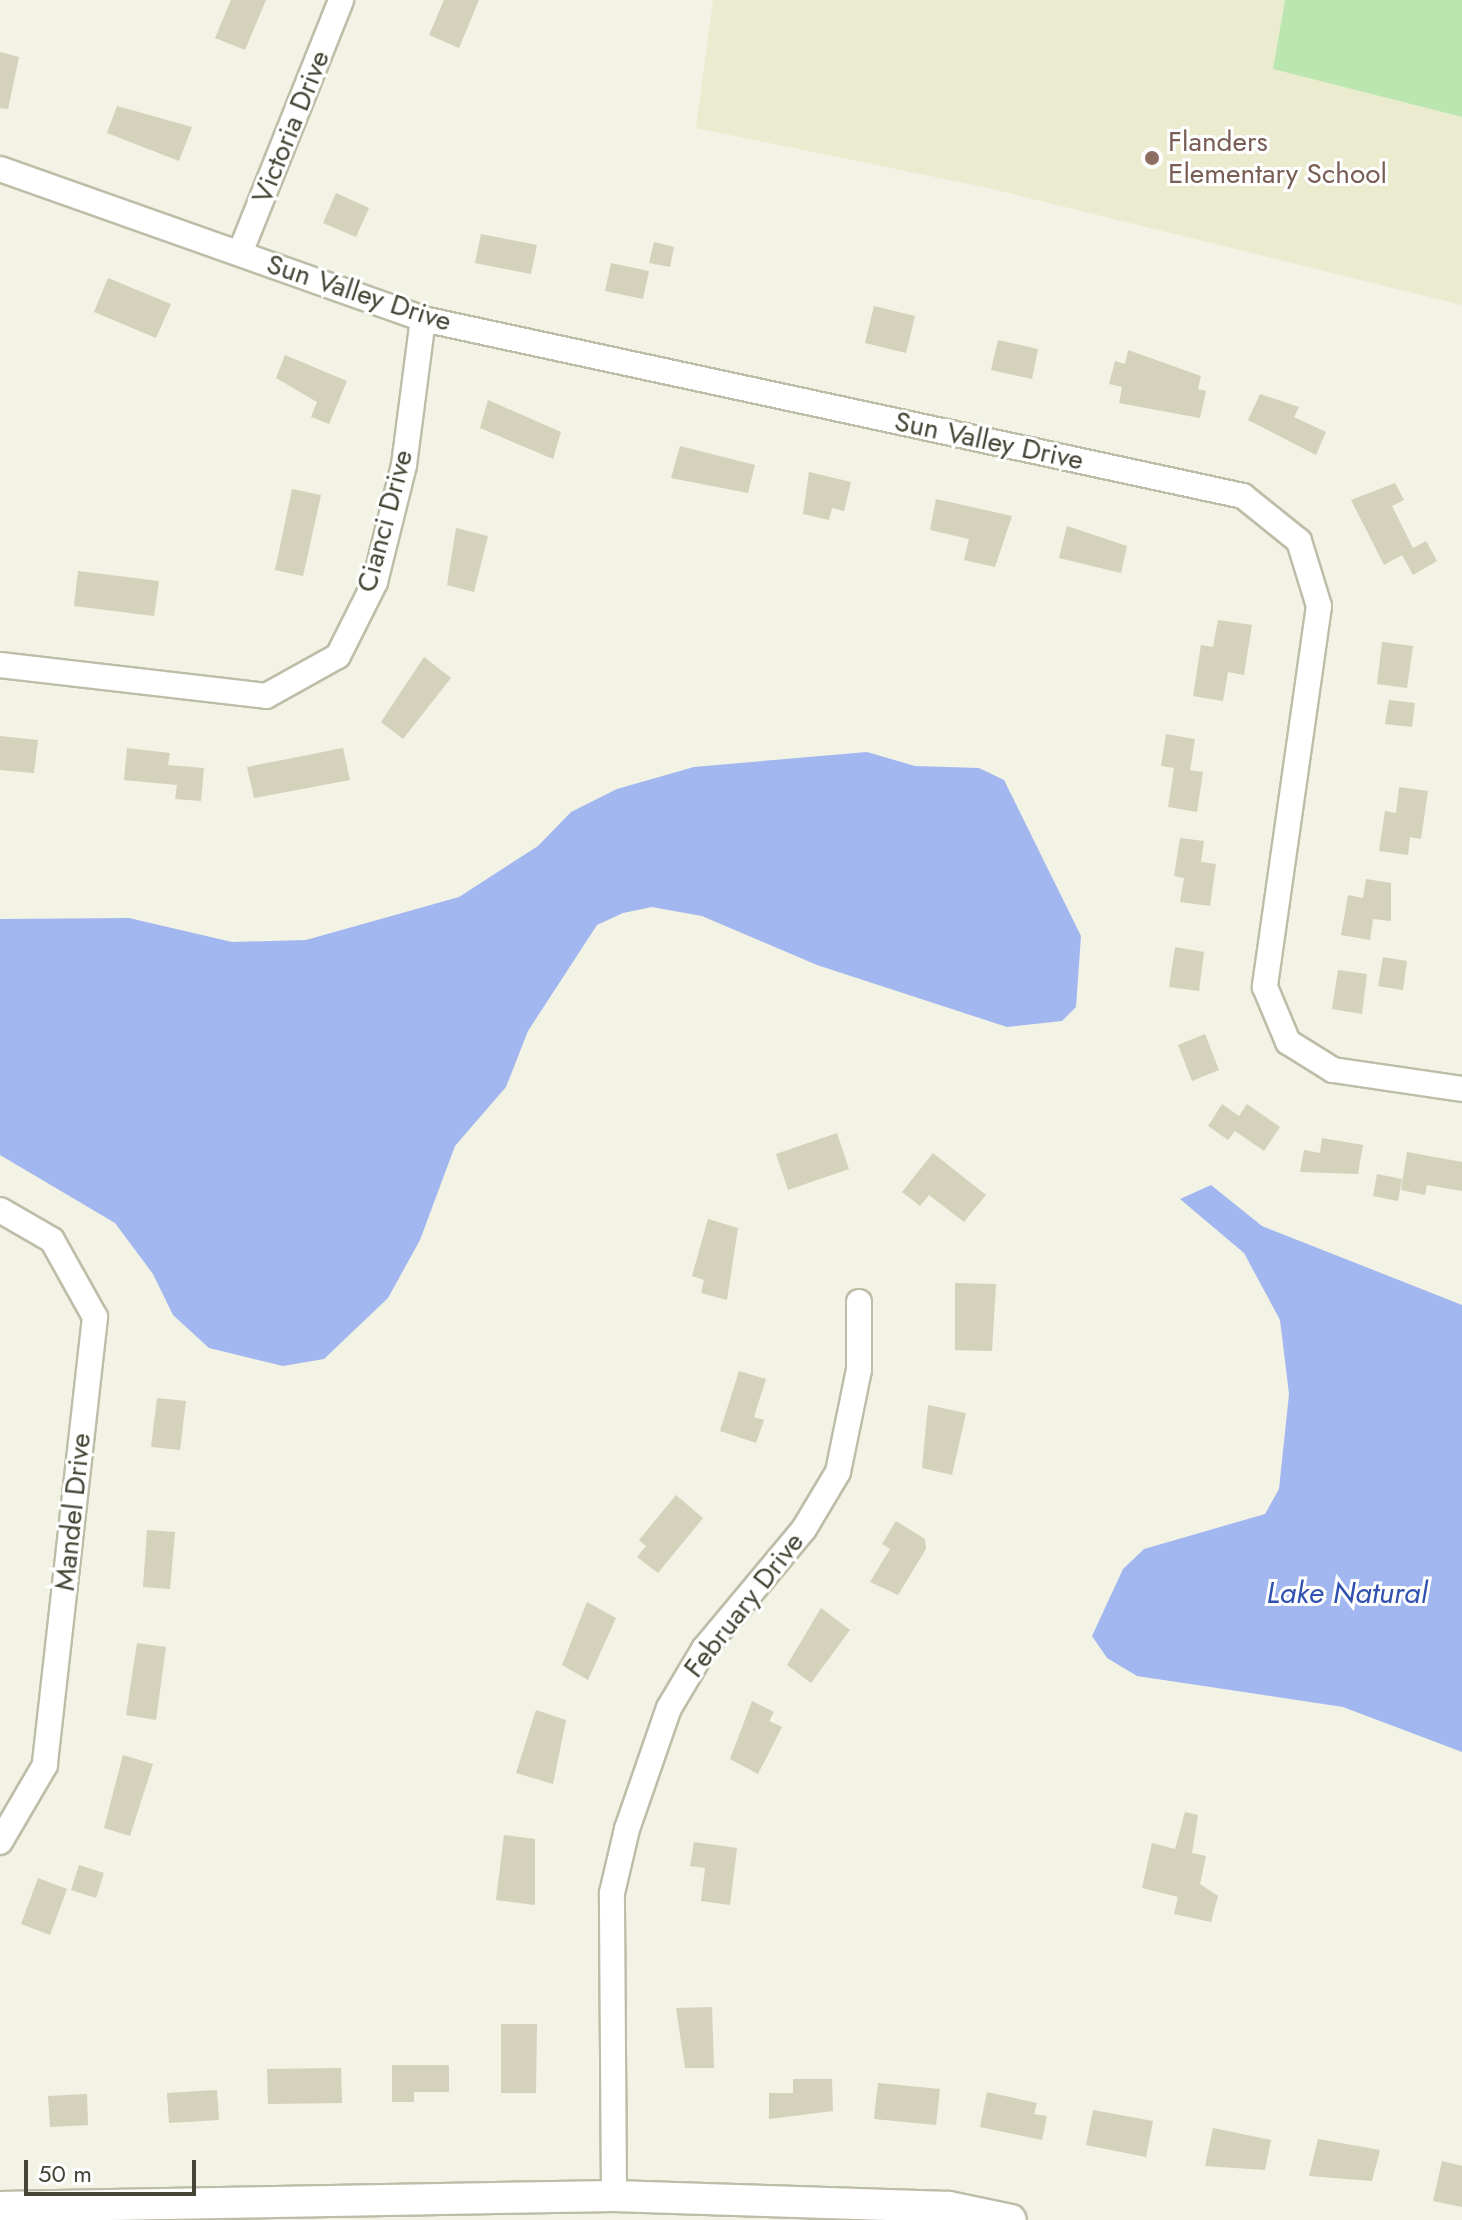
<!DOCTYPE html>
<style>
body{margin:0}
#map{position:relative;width:1462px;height:2220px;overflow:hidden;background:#f2f2e5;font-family:Jost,sans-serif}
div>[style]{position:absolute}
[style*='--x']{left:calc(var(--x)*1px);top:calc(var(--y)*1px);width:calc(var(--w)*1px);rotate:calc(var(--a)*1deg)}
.education>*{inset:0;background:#eaebcf}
.green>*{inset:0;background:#bbe6af}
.water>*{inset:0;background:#a2b7ef}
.building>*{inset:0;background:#d4d2bb}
.roads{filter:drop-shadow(2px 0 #bebda8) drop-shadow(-2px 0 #bebda8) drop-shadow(0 2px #bebda8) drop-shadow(0 -2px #bebda8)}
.minor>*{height:24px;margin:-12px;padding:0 12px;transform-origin:12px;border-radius:12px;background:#fff}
.tertiary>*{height:30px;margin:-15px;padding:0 15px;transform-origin:15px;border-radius:15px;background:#fff}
.dots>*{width:22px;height:22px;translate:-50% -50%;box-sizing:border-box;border:4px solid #fff;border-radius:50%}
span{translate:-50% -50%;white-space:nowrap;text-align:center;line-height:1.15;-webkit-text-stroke:6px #fff;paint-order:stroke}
.street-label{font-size:28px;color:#454435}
.education-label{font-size:28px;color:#785e54}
.left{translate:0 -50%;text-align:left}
.water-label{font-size:30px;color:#3051af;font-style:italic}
.scale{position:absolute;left:24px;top:2160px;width:172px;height:36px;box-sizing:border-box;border:4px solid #454435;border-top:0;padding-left:10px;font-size:24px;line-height:28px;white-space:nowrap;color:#454435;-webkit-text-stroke:6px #fff;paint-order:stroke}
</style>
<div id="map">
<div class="education">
<div style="clip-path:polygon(713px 0,1285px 0,1273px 69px,1462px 117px,1462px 305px,989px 188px,696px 128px)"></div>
</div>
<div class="green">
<div style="clip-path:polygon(1285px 0,1462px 0,1462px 117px,1273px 69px)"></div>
</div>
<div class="water">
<div style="clip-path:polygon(867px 752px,915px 766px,979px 768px,1004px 780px,1081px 936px,1076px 1007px,1062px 1021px,1007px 1027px,817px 965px,702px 916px,652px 907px,623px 913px,597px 925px,528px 1031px,506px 1087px,455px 1146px,420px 1240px,388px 1298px,324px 1359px,283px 1366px,209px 1348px,173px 1315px,153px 1274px,115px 1223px,0 1155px,0 919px,129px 918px,232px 942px,306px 940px,459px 897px,538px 846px,571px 812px,617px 789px,694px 767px)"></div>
<div style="clip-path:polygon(1211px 1185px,1262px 1226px,1462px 1305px,1462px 1752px,1343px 1707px,1137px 1676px,1107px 1658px,1092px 1636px,1123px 1569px,1144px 1549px,1265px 1514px,1279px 1489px,1289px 1394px,1280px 1320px,1244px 1253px,1180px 1199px)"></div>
</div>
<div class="building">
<div style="clip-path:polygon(231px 0,266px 0,245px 50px,215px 38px)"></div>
<div style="clip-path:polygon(444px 0,479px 0,459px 48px,429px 35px)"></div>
<div style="clip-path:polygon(0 52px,19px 57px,8px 109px,0 108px)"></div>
<div style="clip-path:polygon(117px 106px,192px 127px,179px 161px,107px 133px)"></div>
<div style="clip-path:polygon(336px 193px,369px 208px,356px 237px,323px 223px)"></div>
<div style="clip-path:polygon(481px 234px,537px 245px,531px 274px,475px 263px)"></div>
<div style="clip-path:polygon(654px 242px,674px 247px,670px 267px,649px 263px)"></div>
<div style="clip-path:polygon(611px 263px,649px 271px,643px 299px,605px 291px)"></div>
<div style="clip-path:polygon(108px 278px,171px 304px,156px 338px,94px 312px)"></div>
<div style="clip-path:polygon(874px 306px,915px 316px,906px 353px,865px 343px)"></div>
<div style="clip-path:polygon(998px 340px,1038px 349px,1032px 379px,991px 370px)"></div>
<div style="clip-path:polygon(1128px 350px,1201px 376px,1198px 389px,1206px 391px,1200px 418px,1119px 403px,1122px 387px,1109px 384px,1115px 361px,1125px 364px)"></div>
<div style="clip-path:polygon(285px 355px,347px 381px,329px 424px,311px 417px,317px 402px,276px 378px)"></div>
<div style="clip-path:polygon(1260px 394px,1299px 407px,1294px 417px,1326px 432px,1316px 455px,1248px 420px)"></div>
<div style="clip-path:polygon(488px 400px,561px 432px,553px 459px,480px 428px)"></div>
<div style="clip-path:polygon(680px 446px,755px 465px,748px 493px,671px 478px)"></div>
<div style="clip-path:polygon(809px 472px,851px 482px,844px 511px,832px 508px,829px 520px,803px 514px)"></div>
<div style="clip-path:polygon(1395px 483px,1404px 500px,1392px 506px,1413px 548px,1426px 541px,1437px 561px,1413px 575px,1402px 555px,1384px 565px,1351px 500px)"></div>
<div style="clip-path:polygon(292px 489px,321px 495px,303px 576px,275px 570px)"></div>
<div style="clip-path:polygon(936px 499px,1012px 516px,995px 567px,964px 560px,969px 539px,930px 530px)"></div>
<div style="clip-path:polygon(1067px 526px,1127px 546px,1121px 573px,1059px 558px)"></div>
<div style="clip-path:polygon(456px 528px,488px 536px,474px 592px,447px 585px)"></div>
<div style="clip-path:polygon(78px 571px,159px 581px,154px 616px,74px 606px)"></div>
<div style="clip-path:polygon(1218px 620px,1252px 625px,1244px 675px,1228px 672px,1223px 701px,1193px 696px,1201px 645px,1213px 647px)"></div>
<div style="clip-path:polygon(1382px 642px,1413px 646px,1407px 688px,1377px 684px)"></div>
<div style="clip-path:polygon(424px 657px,451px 678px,403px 739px,381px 722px)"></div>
<div style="clip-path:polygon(1389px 700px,1415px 703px,1412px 727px,1385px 724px)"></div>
<div style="clip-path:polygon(1166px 734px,1195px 739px,1190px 770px,1203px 772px,1197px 812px,1168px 807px,1174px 768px,1161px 766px)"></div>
<div style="clip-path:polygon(0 736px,38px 740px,34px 773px,0 770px)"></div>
<div style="clip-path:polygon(127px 748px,170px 753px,168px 765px,204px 768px,201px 801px,175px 799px,177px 785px,124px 780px)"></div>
<div style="clip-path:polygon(343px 748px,350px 780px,254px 798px,247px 767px)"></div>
<div style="clip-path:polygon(1399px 787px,1428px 791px,1421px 839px,1410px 837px,1408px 855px,1379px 851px,1385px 811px,1396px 813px)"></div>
<div style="clip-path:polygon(1180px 838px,1204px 841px,1201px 862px,1216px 864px,1210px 906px,1180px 902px,1184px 878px,1174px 876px)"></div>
<div style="clip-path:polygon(1366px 879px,1391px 883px,1391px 921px,1373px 919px,1370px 940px,1341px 935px,1348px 895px,1363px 898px)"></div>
<div style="clip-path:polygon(1175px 947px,1204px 952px,1199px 991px,1169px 987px)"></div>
<div style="clip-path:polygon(1383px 957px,1407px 961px,1403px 990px,1378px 986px)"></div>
<div style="clip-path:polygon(1338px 970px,1367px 974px,1362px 1014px,1332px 1009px)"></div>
<div style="clip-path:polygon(1205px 1034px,1219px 1070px,1192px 1081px,1178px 1045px)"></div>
<div style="clip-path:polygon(1222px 1104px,1239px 1116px,1247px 1104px,1280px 1127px,1264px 1151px,1235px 1131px,1228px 1140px,1208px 1126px)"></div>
<div style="clip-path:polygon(837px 1133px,849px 1169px,788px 1190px,776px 1154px)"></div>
<div style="clip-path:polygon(1322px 1138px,1363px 1145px,1358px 1174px,1300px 1172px,1304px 1150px,1320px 1153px)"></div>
<div style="clip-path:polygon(1407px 1152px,1462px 1162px,1462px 1191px,1427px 1185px,1425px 1195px,1401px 1190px)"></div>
<div style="clip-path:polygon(933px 1153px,986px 1195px,964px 1222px,929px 1195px,920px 1206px,902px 1192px)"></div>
<div style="clip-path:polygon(1377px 1174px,1402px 1179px,1398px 1201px,1373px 1196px)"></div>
<div style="clip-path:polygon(708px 1219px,738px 1228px,727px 1300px,701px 1293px,704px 1280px,692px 1276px)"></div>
<div style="clip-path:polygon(955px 1283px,996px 1284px,992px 1351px,955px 1350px)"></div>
<div style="clip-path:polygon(739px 1371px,766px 1379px,754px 1417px,764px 1420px,756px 1443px,720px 1431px)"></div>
<div style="clip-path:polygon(157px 1398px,186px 1401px,180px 1450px,151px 1447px)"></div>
<div style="clip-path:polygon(928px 1405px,966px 1413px,952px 1475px,922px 1468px)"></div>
<div style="clip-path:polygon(676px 1495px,703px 1518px,658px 1573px,637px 1557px,646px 1546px,639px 1540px)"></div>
<div style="clip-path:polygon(896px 1521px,925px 1539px,926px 1549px,898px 1595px,870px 1582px,890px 1549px,882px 1544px)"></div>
<div style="clip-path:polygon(147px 1530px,175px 1532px,170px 1589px,143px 1587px)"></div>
<div style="clip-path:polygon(587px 1602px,616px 1618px,588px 1680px,562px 1665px)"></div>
<div style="clip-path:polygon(821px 1608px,850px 1630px,811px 1683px,787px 1665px)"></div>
<div style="clip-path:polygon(137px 1643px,166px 1647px,156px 1720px,126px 1715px)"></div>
<div style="clip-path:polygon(752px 1701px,774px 1712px,769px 1721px,782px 1727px,758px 1774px,730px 1759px)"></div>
<div style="clip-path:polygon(536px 1710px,566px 1720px,553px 1784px,516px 1773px)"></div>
<div style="clip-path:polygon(123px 1755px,153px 1764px,130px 1836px,104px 1828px)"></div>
<div style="clip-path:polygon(1185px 1812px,1198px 1815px,1192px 1853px,1206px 1856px,1200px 1884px,1218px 1896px,1211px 1922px,1174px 1914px,1178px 1897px,1142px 1888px,1152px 1843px,1175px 1849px)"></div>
<div style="clip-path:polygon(504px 1835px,535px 1839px,535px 1905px,496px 1900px)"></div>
<div style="clip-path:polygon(694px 1842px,737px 1848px,730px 1905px,701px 1901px,705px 1868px,690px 1866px)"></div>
<div style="clip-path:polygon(79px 1865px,104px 1873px,96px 1898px,71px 1890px)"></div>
<div style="clip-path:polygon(38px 1878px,67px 1889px,50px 1935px,21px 1924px)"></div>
<div style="clip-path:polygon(712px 2007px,714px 2068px,685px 2068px,676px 2008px)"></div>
<div style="clip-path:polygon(501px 2024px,537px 2024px,536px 2093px,501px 2093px)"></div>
<div style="clip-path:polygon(392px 2065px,449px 2065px,449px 2092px,414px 2092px,414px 2102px,392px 2102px)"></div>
<div style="clip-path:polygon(341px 2068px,342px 2103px,268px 2104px,267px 2069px)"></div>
<div style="clip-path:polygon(793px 2079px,832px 2079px,833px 2111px,769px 2119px,769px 2093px,793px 2093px)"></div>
<div style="clip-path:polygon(878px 2083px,940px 2089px,936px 2125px,874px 2119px)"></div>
<div style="clip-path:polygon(217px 2090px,219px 2120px,169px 2123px,167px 2093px)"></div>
<div style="clip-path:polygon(987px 2092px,1037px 2103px,1034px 2114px,1047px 2116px,1042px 2140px,980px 2127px)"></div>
<div style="clip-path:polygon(87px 2094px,88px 2125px,50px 2127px,48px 2096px)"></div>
<div style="clip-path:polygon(1093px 2110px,1153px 2121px,1146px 2157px,1086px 2145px)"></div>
<div style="clip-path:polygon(1213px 2128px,1271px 2140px,1265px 2170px,1205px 2166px)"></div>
<div style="clip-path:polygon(1318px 2139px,1380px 2150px,1372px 2181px,1309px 2176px)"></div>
<div style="clip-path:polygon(1442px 2161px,1462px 2166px,1462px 2207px,1433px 2201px)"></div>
</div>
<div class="roads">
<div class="minor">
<div style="--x:0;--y:169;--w:449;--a:19.5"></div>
<div style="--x:423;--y:319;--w:839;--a:12.18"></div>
<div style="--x:1243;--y:496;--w:72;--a:38.8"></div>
<div style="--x:1299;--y:541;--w:68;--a:72.9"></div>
<div style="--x:1319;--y:606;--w:385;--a:98.1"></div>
<div style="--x:1265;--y:987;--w:60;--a:67.3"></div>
<div style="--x:1288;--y:1042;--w:53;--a:31.9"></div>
<div style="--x:1333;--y:1070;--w:130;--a:8.4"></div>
<div style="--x:240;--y:253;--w:272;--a:-68.2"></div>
<div style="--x:0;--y:665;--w:268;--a:6.6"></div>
<div style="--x:266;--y:696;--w:82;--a:-29.1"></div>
<div style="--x:338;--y:656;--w:83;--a:-63.4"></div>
<div style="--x:375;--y:582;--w:121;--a:-76.1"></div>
<div style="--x:404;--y:465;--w:147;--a:-82.6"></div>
<div style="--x:0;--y:1210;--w:60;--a:30"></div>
<div style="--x:52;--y:1240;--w:88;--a:60.8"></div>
<div style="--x:95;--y:1317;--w:451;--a:96.4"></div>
<div style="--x:45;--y:1765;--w:89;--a:120.3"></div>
<div style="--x:614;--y:2196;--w:303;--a:-90.4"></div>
<div style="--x:612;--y:1893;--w:66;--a:-76.8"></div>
<div style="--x:627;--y:1829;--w:128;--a:-70.9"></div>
<div style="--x:669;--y:1708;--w:69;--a:-59.3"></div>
<div style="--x:704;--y:1649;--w:156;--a:-50.2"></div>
<div style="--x:804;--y:1529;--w:66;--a:-59.2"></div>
<div style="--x:838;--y:1472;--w:104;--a:-78.4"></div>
<div style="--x:859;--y:1370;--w:68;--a:-90"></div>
</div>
<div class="tertiary">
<div style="--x:0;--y:2207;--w:614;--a:-1.03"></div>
<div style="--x:614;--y:2196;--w:335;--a:1.9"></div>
<div style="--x:949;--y:2207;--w:63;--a:11.8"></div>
</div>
</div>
<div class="dots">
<div style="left:1152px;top:158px;background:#8d6e63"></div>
</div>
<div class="street-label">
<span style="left:291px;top:127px;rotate:-68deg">Victoria Drive</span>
<span style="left:359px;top:293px;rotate:18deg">Sun Valley Drive</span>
<span style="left:989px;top:441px;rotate:12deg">Sun Valley Drive</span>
<span style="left:385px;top:521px;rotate:-75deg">Cianci Drive</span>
<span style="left:73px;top:1512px;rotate:-84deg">Mandel Drive</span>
<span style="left:744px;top:1605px;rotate:-52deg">February Drive</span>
</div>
<div class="education-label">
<span class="left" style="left:1168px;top:158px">Flanders<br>Elementary School</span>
</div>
<div class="water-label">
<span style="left:1347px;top:1593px">Lake Natural</span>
</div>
<div class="scale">50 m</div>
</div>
